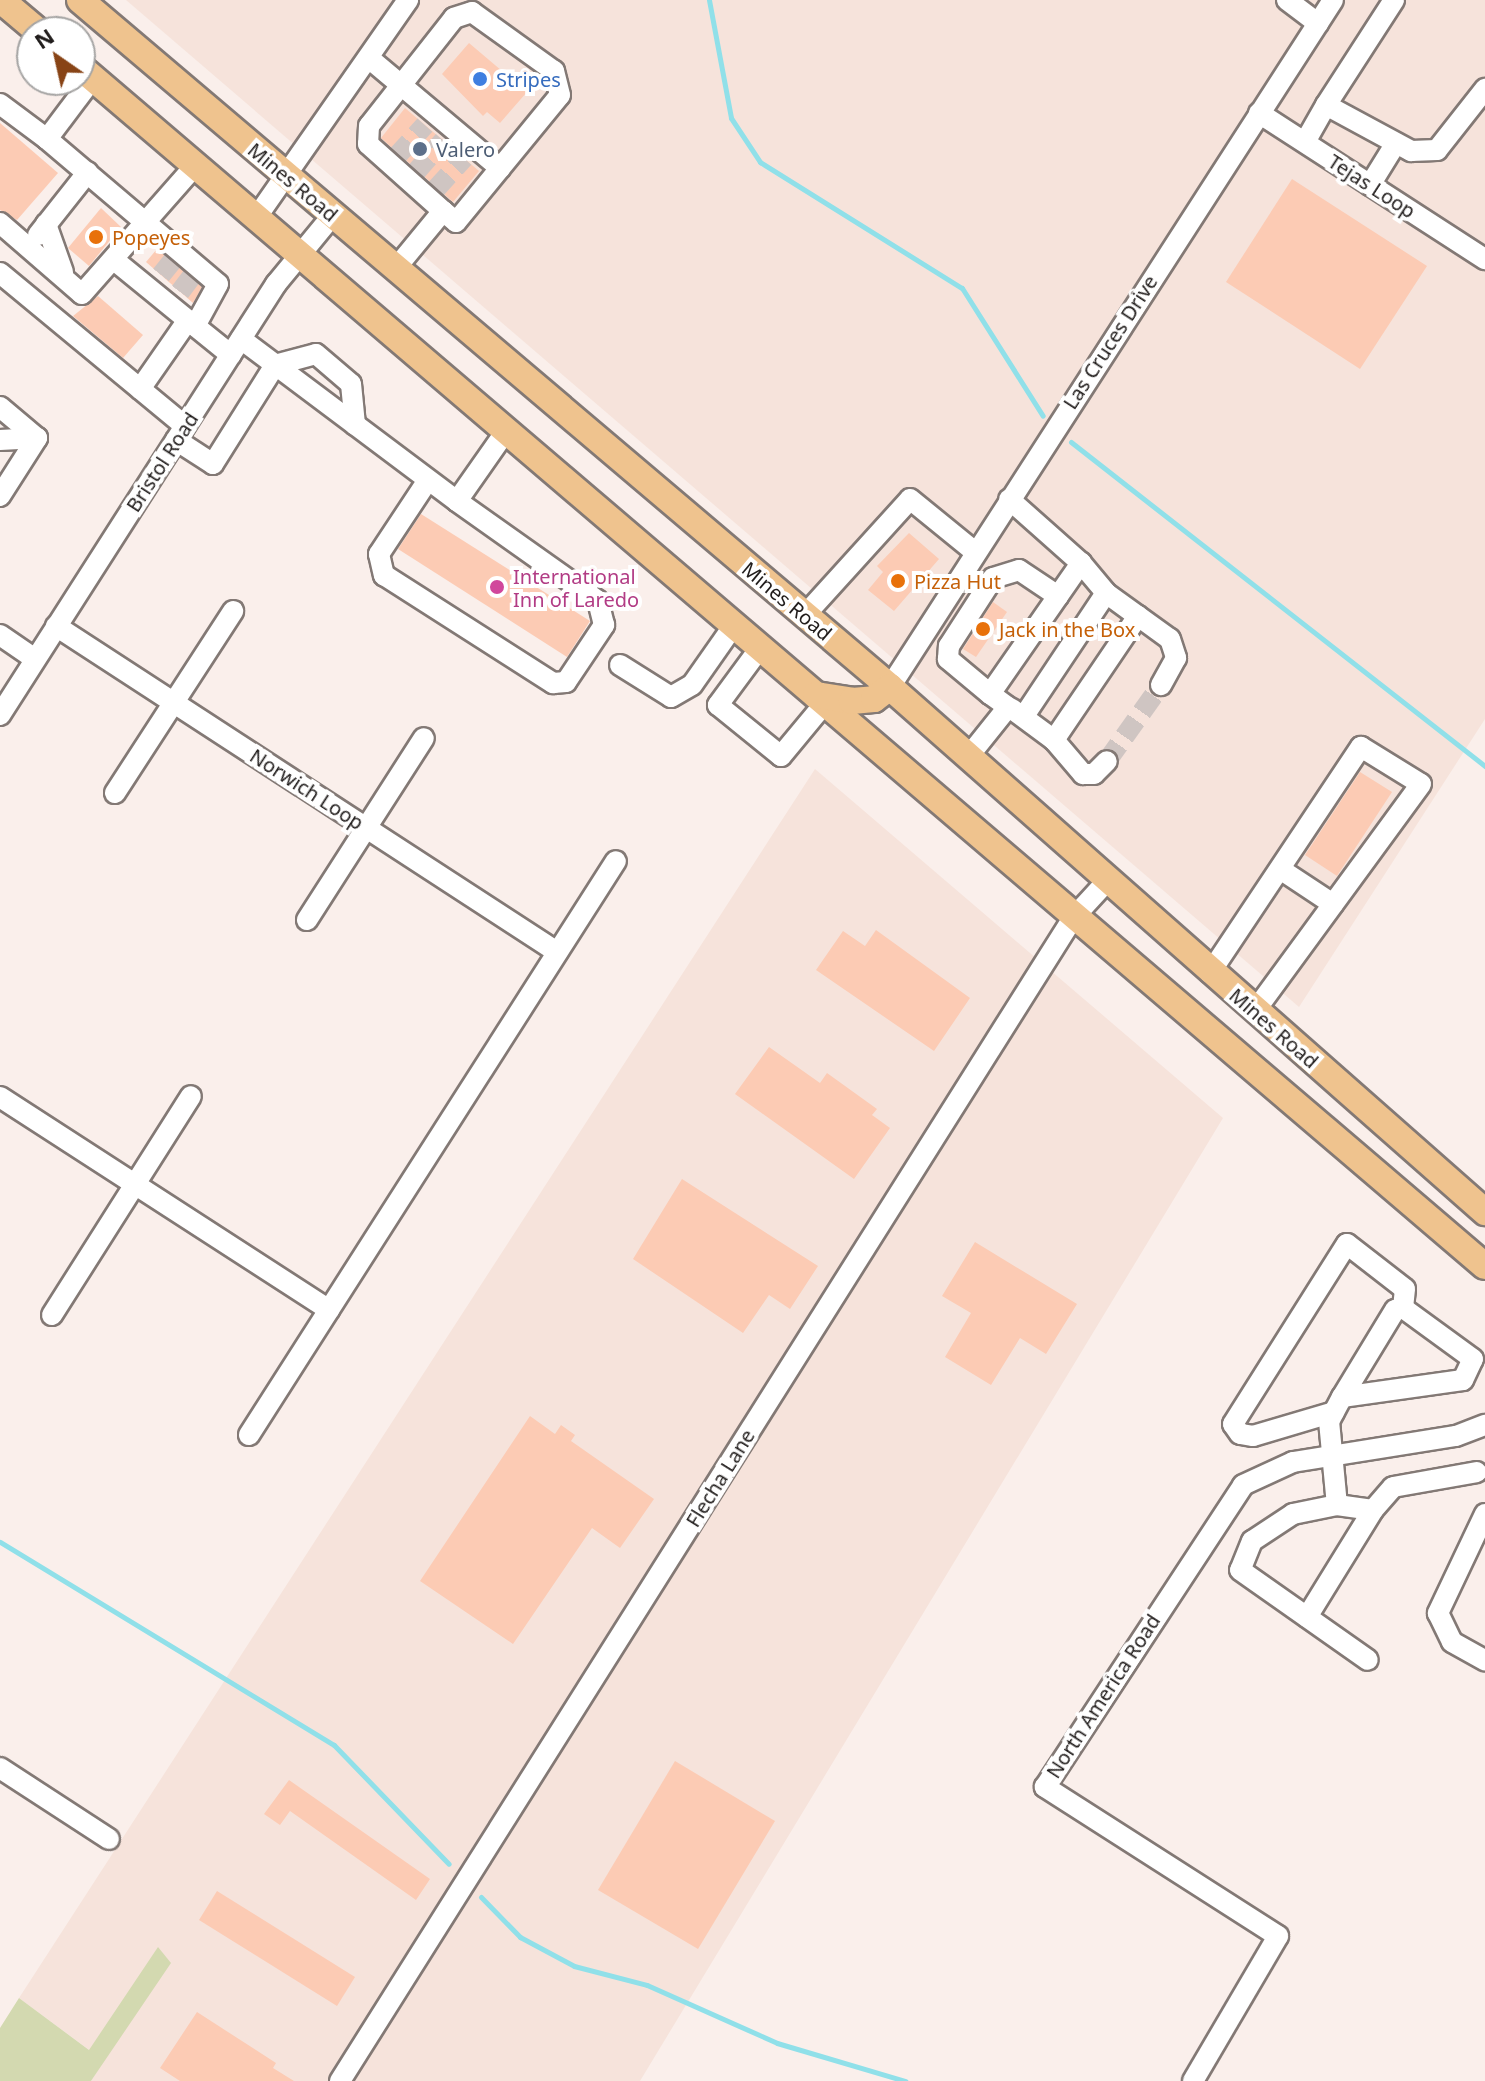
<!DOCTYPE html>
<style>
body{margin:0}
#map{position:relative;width:1485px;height:2081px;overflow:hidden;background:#faefeb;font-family:"Noto Sans",sans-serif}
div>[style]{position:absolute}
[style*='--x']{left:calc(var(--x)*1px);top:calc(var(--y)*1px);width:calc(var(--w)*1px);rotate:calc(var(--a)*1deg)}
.built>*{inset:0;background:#f6e3db}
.green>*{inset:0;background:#d3d9b0}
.stream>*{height:5px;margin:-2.5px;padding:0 2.5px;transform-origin:2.5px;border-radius:2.5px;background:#90e0e9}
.building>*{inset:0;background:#fccbb4}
.minor-tunnel>*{height:20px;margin-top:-10px;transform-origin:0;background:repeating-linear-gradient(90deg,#cfc5c2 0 20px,transparent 0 30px)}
.roads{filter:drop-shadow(2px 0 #837975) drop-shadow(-2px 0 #837975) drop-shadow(0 2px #837975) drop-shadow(0 -2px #837975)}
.minor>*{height:20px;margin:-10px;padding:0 10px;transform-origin:10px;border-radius:10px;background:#fff}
.major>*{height:26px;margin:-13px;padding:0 13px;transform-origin:13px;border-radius:13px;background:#efc38e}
.dots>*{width:22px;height:22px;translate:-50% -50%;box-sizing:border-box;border:4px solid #fff;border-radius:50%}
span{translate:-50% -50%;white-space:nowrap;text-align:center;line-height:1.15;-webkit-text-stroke:8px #fff;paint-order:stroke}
.shop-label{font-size:20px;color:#366cbe}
.left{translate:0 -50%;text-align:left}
.service-label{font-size:20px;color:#4e5e75}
.street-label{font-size:20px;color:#211d1c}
.food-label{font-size:20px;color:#c56008}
.hotel-label{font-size:20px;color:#b23c85}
.north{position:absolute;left:16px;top:16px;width:80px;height:80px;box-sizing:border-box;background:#fff;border:2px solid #a6a5a4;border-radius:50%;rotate:326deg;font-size:22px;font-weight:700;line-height:32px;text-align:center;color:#211d1c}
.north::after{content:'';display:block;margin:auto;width:28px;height:36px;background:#884416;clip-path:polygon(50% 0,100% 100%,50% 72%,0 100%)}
</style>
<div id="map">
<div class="built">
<div style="clip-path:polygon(126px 0,1485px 0,1485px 719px,1299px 1007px)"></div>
<div style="clip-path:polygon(815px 769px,1223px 1118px,640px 2081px,91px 2081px,104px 2061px,19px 1998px)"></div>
</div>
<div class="green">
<div style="clip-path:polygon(158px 1947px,171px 1963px,91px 2081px,0 2081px,0 2028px,19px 1998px,89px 2050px)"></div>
</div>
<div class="stream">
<div style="--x:709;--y:0;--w:120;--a:79.4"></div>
<div style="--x:731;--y:118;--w:53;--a:56.6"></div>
<div style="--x:760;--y:162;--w:238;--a:32"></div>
<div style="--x:962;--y:288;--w:151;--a:57.7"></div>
<div style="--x:1071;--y:442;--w:526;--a:38.05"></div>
<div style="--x:0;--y:1542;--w:391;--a:31.3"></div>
<div style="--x:334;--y:1745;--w:165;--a:46"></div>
<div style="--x:481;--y:1897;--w:56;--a:45.7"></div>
<div style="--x:520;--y:1937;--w:61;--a:28.2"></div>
<div style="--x:574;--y:1966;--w:75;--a:14.6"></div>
<div style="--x:647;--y:1985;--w:142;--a:24"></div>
<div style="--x:777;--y:2043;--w:134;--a:16.5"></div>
</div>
<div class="building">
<div style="clip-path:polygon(469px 43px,527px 92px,500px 123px,487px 112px,483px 116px,442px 74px)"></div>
<div style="clip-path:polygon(405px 108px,479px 171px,453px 202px,381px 138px)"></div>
<div style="clip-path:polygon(0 123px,58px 173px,17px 220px,0 210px)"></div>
<div style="clip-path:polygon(1292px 179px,1427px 266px,1360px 369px,1226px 282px)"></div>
<div style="clip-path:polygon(101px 208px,121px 227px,89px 266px,68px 248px)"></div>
<div style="clip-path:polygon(157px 249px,202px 287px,193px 303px,146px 262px)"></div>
<div style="clip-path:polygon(98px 296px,143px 335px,123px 358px,73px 316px)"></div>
<div style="clip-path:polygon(421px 514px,590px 621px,567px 657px,398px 549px)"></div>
<div style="clip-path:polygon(909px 533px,939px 559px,894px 611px,868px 590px,883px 572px,877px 566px)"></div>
<div style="clip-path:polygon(993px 602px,1007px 612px,976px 657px,963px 649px)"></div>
<div style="clip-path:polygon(1360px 772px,1392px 792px,1337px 876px,1305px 855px)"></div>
<div style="clip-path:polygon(876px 930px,970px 998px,934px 1051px,816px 970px,843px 931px,865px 946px)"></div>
<div style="clip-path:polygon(769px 1047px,820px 1083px,827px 1073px,877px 1109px,872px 1115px,890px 1128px,854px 1179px,735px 1094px)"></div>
<div style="clip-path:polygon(682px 1179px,818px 1266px,790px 1309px,769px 1295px,743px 1333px,633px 1259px)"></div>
<div style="clip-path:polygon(975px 1242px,1077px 1304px,1046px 1354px,1020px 1338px,991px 1385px,945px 1357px,971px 1313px,942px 1296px)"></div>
<div style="clip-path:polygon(530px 1416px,555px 1434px,561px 1425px,575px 1435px,571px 1441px,654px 1499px,620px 1548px,592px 1528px,513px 1644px,420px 1581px)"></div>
<div style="clip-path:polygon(675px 1761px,775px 1821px,698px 1949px,598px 1890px)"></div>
<div style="clip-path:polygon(289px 1780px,430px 1879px,416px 1900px,290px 1811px,280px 1825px,264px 1814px)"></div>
<div style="clip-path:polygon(217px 1891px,355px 1977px,337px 2006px,199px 1920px)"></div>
<div style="clip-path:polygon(197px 2012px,276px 2063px,273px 2068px,294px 2081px,180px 2081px,160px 2068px)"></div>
</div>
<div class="minor-tunnel">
<div style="--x:396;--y:157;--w:43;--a:-47.8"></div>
<div style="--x:415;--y:173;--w:43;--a:-48.8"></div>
<div style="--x:435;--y:190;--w:43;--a:-47.8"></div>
<div style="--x:161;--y:275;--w:19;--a:-51"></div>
<div style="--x:180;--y:292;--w:20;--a:-53"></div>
<div style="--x:1107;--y:761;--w:93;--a:-54.6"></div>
</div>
<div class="roads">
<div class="minor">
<div style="--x:1287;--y:0;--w:39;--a:37"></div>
<div style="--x:1394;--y:0;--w:125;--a:122.9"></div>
<div style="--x:1326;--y:105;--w:97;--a:28.4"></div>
<div style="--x:1411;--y:151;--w:26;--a:-2"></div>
<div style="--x:1437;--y:150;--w:78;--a:-51.8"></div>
<div style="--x:370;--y:59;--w:170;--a:40"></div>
<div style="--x:0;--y:104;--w:59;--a:36.7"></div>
<div style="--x:47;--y:139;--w:76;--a:-53"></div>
<div style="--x:1259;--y:113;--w:269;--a:32.9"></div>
<div style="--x:47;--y:139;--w:224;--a:40.3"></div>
<div style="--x:218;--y:284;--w:48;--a:118.7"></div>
<div style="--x:195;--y:326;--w:104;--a:-140.8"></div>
<div style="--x:1305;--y:142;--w:43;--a:-60.4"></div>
<div style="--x:1370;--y:185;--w:49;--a:-58.2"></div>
<div style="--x:256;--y:218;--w:266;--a:-55.1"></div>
<div style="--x:0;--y:223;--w:108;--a:40.9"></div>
<div style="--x:82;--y:294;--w:171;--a:-48.6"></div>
<div style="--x:46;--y:224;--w:51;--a:70.5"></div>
<div style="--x:38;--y:235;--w:80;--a:-51.6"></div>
<div style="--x:396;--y:268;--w:74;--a:-50.5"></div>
<div style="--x:443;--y:211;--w:17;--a:40"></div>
<div style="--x:456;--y:222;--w:164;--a:-50.7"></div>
<div style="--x:560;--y:95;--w:25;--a:-104"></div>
<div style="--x:554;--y:71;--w:101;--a:-144.3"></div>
<div style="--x:472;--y:12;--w:19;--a:162"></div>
<div style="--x:454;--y:18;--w:137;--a:128.2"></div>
<div style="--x:369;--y:126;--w:18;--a:93"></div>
<div style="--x:368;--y:144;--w:101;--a:41.8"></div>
<div style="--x:0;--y:273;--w:240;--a:39.6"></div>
<div style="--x:195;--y:326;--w:46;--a:38.9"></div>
<div style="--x:241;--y:339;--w:270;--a:36.9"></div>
<div style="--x:140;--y:389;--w:84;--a:-55.2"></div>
<div style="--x:0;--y:407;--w:48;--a:40"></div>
<div style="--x:37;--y:438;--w:37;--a:177"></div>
<div style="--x:176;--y:440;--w:44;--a:33"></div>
<div style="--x:213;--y:464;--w:117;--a:-57.9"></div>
<div style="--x:275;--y:365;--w:42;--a:-15"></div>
<div style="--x:316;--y:354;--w:46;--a:40.6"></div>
<div style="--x:351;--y:384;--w:41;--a:84.4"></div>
<div style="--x:428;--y:480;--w:89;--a:123.5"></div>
<div style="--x:379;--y:554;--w:22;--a:77"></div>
<div style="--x:384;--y:575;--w:201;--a:32.6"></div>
<div style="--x:553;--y:683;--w:13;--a:-4"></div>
<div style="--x:566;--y:682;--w:69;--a:-56.3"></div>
<div style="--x:604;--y:625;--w:25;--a:-104"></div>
<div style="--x:598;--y:601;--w:173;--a:-144.7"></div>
<div style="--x:457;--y:501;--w:85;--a:-55"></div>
<div style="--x:0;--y:496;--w:69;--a:-57.5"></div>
<div style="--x:1081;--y:563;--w:39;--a:50"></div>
<div style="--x:805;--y:615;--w:156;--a:-47.8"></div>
<div style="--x:910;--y:499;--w:84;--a:39.2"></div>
<div style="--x:1138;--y:616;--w:39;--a:36"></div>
<div style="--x:1170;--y:639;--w:20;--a:72"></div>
<div style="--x:1176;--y:658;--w:31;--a:119"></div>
<div style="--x:56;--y:626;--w:598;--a:33.05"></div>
<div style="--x:0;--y:635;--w:42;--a:34.4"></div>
<div style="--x:760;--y:648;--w:71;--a:126.4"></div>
<div style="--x:718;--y:705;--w:81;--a:39"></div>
<div style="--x:781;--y:756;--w:69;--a:-50.3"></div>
<div style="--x:620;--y:665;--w:60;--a:32.1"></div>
<div style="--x:671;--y:697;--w:24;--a:-30"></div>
<div style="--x:692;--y:685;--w:73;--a:-55"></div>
<div style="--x:890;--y:687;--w:817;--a:-57.18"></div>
<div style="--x:990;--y:694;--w:55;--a:-140.2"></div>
<div style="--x:948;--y:659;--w:13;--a:-86"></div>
<div style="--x:949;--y:646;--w:81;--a:-57.1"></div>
<div style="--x:993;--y:578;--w:27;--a:-17"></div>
<div style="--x:1019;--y:570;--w:47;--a:33.7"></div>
<div style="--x:1012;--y:709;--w:52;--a:36.4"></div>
<div style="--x:1054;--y:740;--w:45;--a:49.5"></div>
<div style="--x:1083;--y:774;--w:11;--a:0"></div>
<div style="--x:1094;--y:774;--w:18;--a:-45"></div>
<div style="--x:0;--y:715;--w:512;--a:-57.37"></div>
<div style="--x:276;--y:284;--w:88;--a:-50.5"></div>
<div style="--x:1024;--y:716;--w:148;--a:-56.3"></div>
<div style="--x:1106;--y:593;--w:39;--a:36"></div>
<div style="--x:1138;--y:616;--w:150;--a:124.1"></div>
<div style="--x:968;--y:757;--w:64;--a:-51.3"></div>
<div style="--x:1008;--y:707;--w:22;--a:-144"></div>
<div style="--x:990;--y:694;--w:160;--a:-55.2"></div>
<div style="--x:1081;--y:563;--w:96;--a:-138.4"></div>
<div style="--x:115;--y:793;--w:217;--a:-57"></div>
<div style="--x:1283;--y:871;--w:60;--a:33.4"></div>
<div style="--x:307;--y:920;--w:216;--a:-57.3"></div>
<div style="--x:1210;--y:973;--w:272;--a:-56.3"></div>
<div style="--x:1361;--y:747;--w:70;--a:31.7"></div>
<div style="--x:1421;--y:784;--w:281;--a:126.2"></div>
<div style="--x:0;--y:1097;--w:392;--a:32.9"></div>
<div style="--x:52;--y:1315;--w:259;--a:-57.6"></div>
<div style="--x:1342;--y:1397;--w:122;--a:-8"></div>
<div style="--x:1463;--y:1380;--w:23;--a:-65"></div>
<div style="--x:1473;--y:1359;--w:87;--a:-143.9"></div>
<div style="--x:1403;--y:1308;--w:8;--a:166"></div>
<div style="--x:1395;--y:1310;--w:102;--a:121.3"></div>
<div style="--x:1342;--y:1397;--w:27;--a:118"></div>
<div style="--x:1329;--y:1421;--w:84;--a:84.6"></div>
<div style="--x:1337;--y:1505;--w:45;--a:168.4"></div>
<div style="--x:1293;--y:1514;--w:49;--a:146.6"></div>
<div style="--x:1252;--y:1541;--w:31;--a:112"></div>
<div style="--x:1240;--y:1570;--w:156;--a:35.1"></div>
<div style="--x:1334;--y:1412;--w:84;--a:163.5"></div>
<div style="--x:1253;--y:1436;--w:13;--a:-171"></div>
<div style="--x:1240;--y:1434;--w:12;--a:-125"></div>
<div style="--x:1233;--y:1424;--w:213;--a:-57.7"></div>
<div style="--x:1347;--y:1244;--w:73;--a:37.8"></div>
<div style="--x:1405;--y:1289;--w:19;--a:96"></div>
<div style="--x:249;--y:1435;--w:681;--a:-57.41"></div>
<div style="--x:1337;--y:1505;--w:36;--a:8"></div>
<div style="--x:1373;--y:1510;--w:30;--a:-49"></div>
<div style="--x:1393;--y:1487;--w:85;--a:-10.1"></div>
<div style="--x:1485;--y:1514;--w:110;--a:115.4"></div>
<div style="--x:1438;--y:1613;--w:32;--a:64"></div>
<div style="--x:1452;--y:1642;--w:38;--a:29"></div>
<div style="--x:1307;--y:1617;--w:126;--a:-58.3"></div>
<div style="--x:0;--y:1768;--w:130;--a:33.1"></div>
<div style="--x:340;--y:2081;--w:1375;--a:-57.78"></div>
<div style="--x:1073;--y:918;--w:50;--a:-47.4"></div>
<div style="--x:1193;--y:2081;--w:168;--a:-59.6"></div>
<div style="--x:1278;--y:1936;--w:277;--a:-147.4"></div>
<div style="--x:1045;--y:1787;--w:361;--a:-56.7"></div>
<div style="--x:1243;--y:1485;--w:55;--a:-24.7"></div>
<div style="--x:1293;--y:1462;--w:165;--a:-9.1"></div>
<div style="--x:1456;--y:1436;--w:31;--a:-21"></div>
</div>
<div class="major">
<div style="--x:1;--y:0;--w:50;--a:40.1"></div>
<div style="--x:80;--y:0;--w:1062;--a:40.3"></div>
<div style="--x:890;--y:687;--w:794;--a:41.42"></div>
<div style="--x:80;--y:67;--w:1847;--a:40.48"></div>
<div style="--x:816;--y:695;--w:36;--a:9"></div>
<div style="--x:852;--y:701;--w:22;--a:-5"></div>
<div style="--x:874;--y:699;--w:20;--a:-37"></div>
</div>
</div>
<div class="dots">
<div style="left:480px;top:79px;background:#3f7fe0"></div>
<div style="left:420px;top:149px;background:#5c6f8a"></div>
<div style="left:96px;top:237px;background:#e8710a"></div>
<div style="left:898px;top:581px;background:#e8710a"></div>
<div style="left:497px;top:587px;background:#d1479c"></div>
<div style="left:983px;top:629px;background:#e8710a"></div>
</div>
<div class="shop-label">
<span class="left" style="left:496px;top:79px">Stripes</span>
</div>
<div class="service-label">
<span class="left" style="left:436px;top:149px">Valero</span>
</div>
<div class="street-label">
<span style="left:293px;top:182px;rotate:40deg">Mines Road</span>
<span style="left:1372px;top:186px;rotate:33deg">Tejas Loop</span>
<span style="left:1110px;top:342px;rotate:-57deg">Las Cruces Drive</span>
<span style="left:162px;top:462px;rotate:-57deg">Bristol Road</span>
<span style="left:787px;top:601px;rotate:40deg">Mines Road</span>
<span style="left:307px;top:789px;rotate:33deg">Norwich Loop</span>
<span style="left:1274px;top:1028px;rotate:41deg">Mines Road</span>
<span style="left:720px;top:1478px;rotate:-58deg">Flecha Lane</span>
<span style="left:1103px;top:1696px;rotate:-57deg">North America Road</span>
</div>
<div class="food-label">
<span class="left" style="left:112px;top:237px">Popeyes</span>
<span class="left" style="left:914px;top:581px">Pizza Hut</span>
<span class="left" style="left:999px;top:629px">Jack in the Box</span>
</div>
<div class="hotel-label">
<span class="left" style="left:513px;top:588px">International<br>Inn of Laredo</span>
</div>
<div class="north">N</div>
</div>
